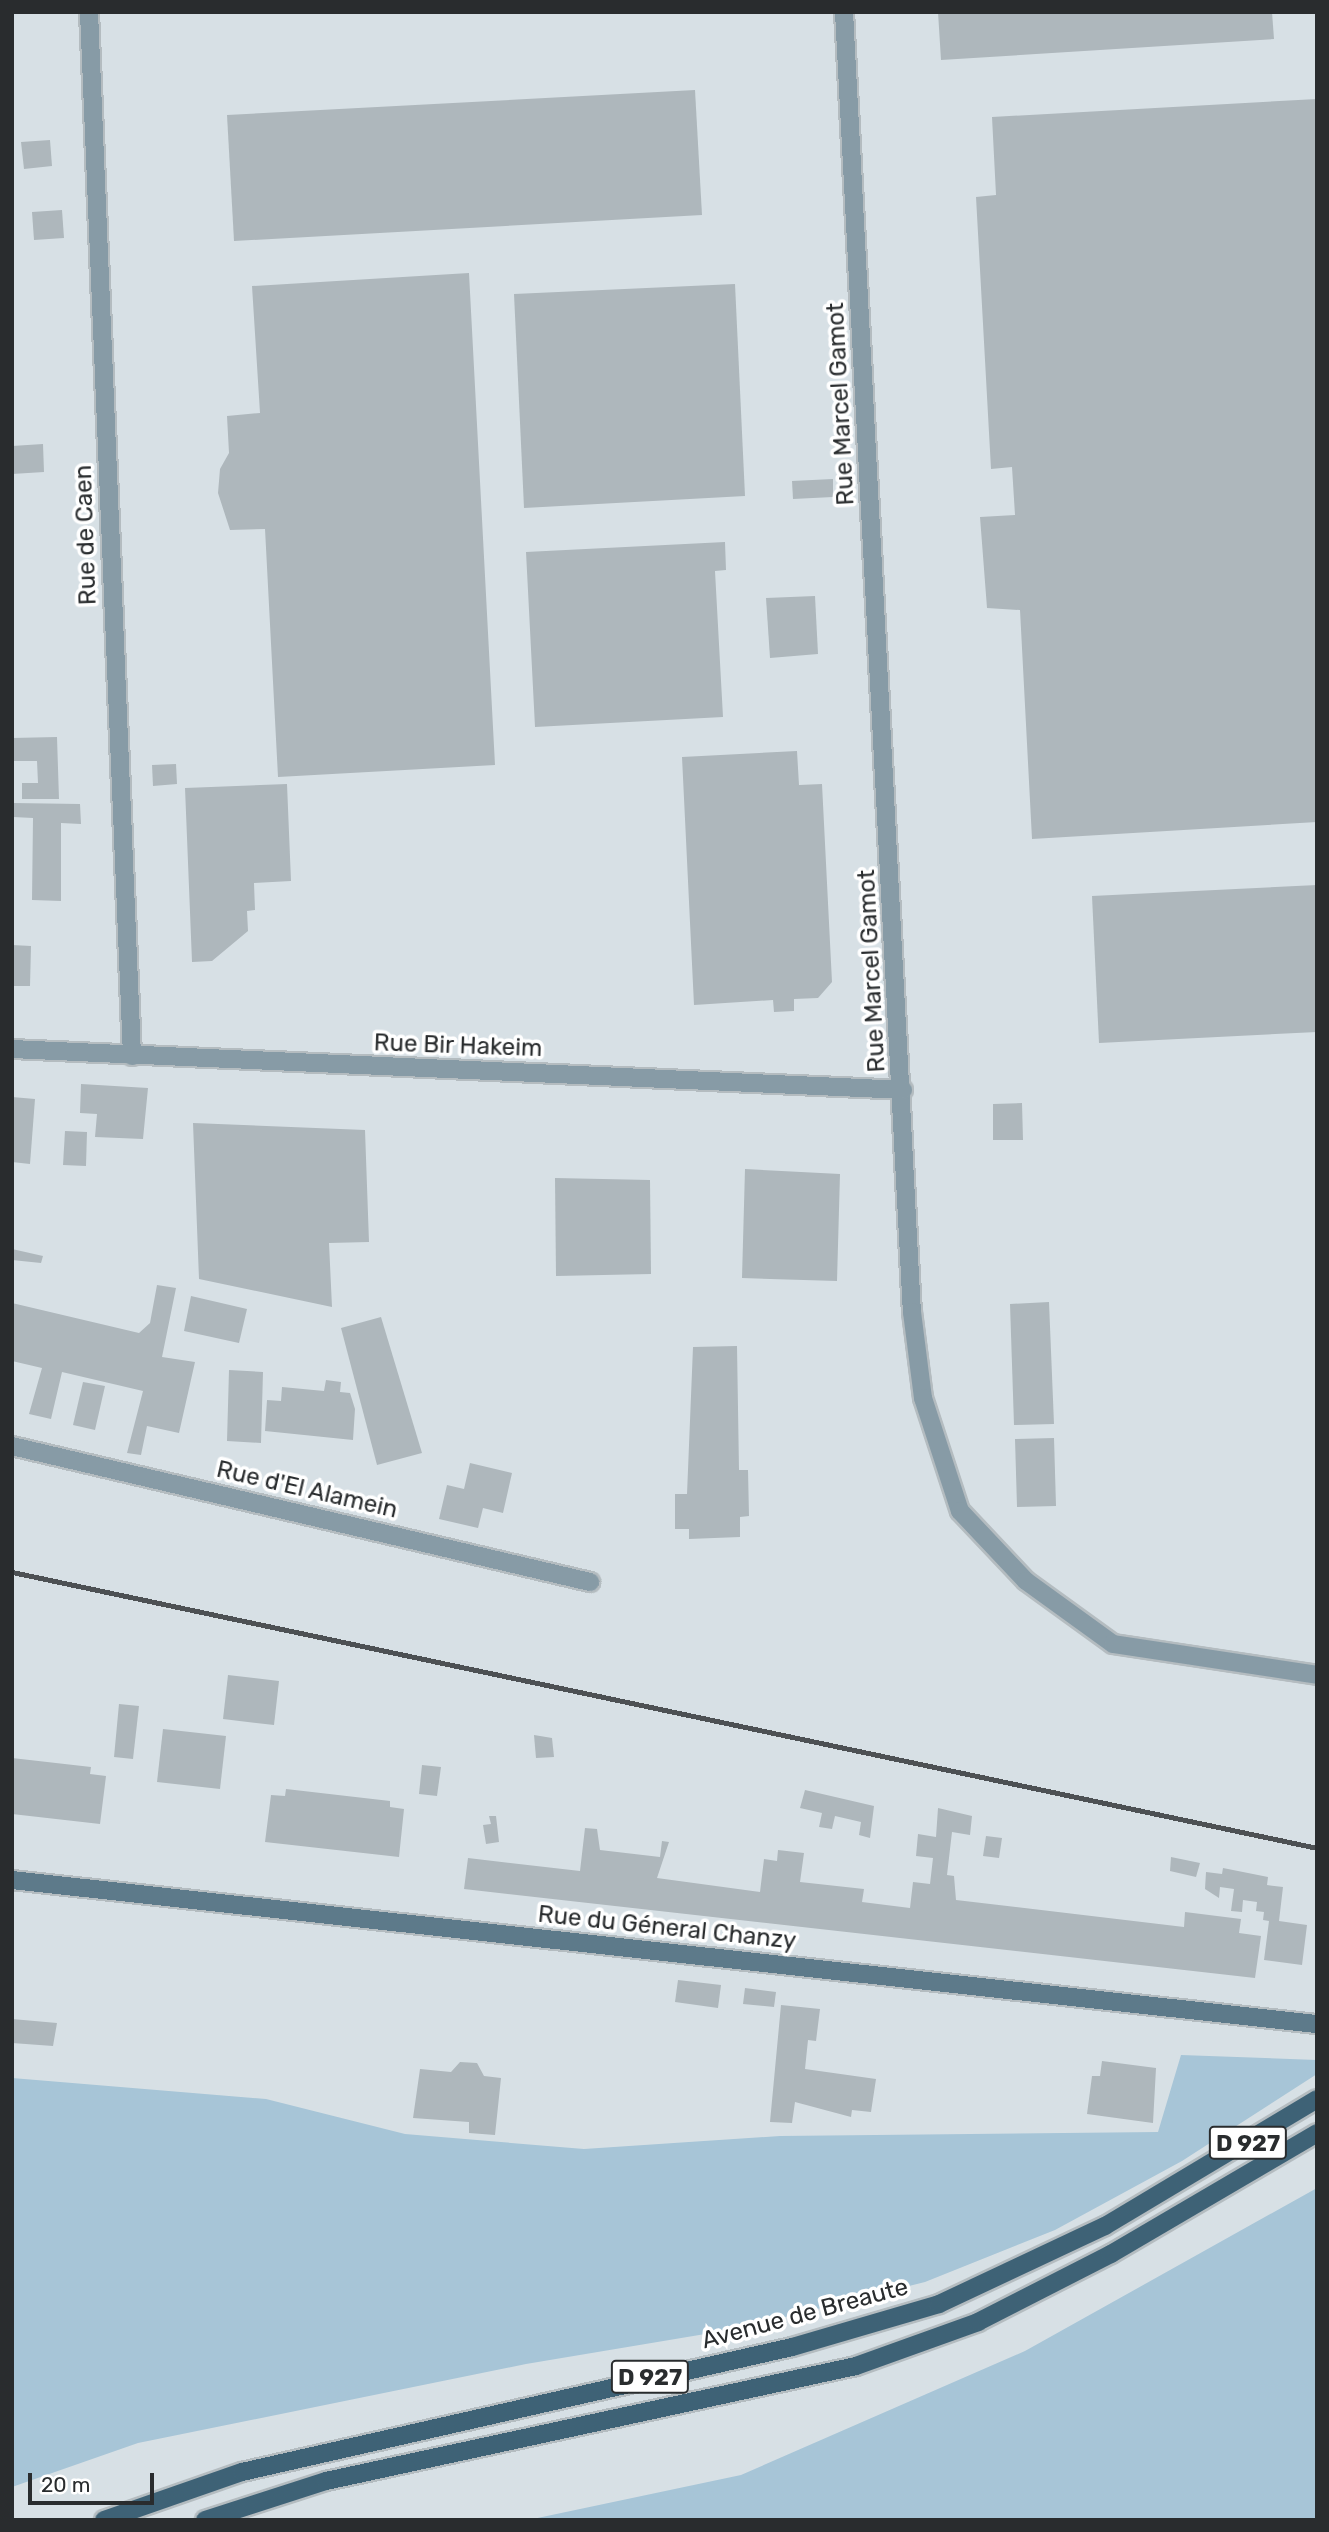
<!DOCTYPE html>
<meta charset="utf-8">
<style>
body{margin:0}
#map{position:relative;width:1329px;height:2532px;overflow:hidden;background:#d7e0e5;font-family:Rubik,sans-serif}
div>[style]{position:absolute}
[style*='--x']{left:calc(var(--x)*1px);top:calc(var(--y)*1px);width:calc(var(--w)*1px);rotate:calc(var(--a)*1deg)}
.green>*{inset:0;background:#a7c5d7}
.building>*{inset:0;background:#aeb7bc}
.roads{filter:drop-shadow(2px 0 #b4bcc0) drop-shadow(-2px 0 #b4bcc0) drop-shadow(0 2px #b4bcc0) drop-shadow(0 -2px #b4bcc0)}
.service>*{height:18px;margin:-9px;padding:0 9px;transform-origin:9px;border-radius:9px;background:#879ba6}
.minor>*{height:18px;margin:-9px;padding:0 9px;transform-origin:9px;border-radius:9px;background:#879ba6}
.secondary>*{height:18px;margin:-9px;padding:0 9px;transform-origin:9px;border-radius:9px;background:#5d7a8a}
.primary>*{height:18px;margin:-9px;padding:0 9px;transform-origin:9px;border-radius:9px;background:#3e6276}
.rail>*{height:5px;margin:-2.5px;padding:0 2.5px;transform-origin:2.5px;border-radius:2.5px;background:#4d5154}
span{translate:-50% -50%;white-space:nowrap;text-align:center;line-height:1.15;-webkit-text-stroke:7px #fff;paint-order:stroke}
.shield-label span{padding:2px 5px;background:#fff;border:2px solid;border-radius:5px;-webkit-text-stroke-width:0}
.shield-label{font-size:23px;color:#292c2e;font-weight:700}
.street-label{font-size:24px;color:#292c2e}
.frame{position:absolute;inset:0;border:14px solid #292c2e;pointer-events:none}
.scale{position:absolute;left:28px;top:2473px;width:126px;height:32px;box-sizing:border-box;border:4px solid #292c2e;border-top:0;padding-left:9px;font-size:21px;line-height:24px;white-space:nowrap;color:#292c2e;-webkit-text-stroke:5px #fff;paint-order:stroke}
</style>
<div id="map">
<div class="green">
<div style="clip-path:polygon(1181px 2055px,1317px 2060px,1317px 2074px,1182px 2161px,1055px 2230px,925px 2282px,741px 2328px,526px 2364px,138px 2443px,12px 2487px,12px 2078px,266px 2099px,405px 2134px,584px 2149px,780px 2136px,1158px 2132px)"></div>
<div style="clip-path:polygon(1317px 2188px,1317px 2520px,528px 2520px,741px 2475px,1025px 2351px)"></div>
</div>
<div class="building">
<div style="clip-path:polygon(938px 12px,1272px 12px,1274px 39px,941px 60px)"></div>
<div style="clip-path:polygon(695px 90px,702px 215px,234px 241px,227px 115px)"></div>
<div style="clip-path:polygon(1317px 99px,1317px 822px,1032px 839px,1020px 610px,987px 608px,980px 517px,1015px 515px,1012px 467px,991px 469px,976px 197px,996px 195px,992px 117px)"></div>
<div style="clip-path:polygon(50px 140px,52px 166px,24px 169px,21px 142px)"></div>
<div style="clip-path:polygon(62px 210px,64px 238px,34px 240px,32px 212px)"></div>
<div style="clip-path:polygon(469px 273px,495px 765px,278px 777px,265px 529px,230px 530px,218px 493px,220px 469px,229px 453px,227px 416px,260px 413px,252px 286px)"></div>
<div style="clip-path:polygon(735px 284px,745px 496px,524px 508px,514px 294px)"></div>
<div style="clip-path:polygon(43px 444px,44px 472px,12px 474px,12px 446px)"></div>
<div style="clip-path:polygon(833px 479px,833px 497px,793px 499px,792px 481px)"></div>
<div style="clip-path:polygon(725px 542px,726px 570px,715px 571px,723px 717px,535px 727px,526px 552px)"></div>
<div style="clip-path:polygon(815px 596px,818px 654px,770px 658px,766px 598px)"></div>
<div style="clip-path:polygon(57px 737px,59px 799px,22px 799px,22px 783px,38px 783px,37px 761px,12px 761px,12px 738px)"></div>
<div style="clip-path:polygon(797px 751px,799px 785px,822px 784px,832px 982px,818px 998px,794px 999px,794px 1011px,774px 1012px,773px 1000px,694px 1005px,682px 757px)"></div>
<div style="clip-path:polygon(176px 764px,177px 784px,153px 786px,152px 765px)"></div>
<div style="clip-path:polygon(287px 784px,291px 881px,254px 883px,255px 910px,247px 911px,248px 931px,212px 961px,192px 962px,185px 788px)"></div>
<div style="clip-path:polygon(13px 803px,80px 804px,81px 824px,61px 823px,61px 901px,32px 900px,33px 818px,13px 817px)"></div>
<div style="clip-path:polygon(1317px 885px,1317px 1032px,1099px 1043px,1092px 896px)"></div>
<div style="clip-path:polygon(12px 945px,31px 946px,30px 986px,12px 986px)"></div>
<div style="clip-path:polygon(81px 1084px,148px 1088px,143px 1139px,95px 1137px,97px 1114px,80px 1113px)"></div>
<div style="clip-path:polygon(12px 1097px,35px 1099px,30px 1164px,12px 1162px)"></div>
<div style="clip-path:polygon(1022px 1103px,1023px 1140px,993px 1140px,993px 1104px)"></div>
<div style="clip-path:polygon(193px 1123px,365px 1130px,369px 1242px,329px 1243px,332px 1307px,199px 1279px)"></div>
<div style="clip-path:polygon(65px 1131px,87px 1132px,86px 1166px,63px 1165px)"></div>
<div style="clip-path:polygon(745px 1169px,840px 1174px,837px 1281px,742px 1278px)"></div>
<div style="clip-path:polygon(555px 1178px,650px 1180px,651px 1274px,556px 1276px)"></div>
<div style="clip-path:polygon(12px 1249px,43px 1256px,41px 1263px,12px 1260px)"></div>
<div style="clip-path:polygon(157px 1285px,176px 1288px,162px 1357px,195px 1362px,179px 1433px,147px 1426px,141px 1455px,127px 1453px,143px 1391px,62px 1372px,51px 1419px,29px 1414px,42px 1368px,12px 1361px,12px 1303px,139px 1333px,150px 1323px)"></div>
<div style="clip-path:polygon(191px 1296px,247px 1309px,239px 1343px,184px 1331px)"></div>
<div style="clip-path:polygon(1049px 1302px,1054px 1424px,1014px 1425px,1010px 1304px)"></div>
<div style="clip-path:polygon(381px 1317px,422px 1453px,377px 1465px,341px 1328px)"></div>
<div style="clip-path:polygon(737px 1346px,739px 1470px,748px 1470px,749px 1516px,740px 1517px,740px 1537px,689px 1539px,689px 1529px,675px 1529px,675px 1494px,687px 1494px,693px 1347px)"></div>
<div style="clip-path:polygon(229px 1370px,263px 1372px,261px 1443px,227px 1441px)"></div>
<div style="clip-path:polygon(326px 1380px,341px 1382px,340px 1392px,350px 1393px,355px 1409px,353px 1440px,265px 1431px,267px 1400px,281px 1401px,282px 1387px,324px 1391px)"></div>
<div style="clip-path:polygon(83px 1382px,105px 1386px,95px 1430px,73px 1425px)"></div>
<div style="clip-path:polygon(1054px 1438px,1056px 1506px,1017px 1507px,1015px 1439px)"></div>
<div style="clip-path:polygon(470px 1463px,512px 1473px,503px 1513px,483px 1508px,478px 1528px,439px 1519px,447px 1485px,464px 1489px)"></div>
<div style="clip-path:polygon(228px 1675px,279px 1681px,274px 1725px,223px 1719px)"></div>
<div style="clip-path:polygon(119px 1704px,139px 1706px,133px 1759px,114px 1757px)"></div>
<div style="clip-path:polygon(163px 1729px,226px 1736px,220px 1789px,157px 1782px)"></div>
<div style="clip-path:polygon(534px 1735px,552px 1738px,554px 1757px,536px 1758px)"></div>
<div style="clip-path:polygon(12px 1758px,91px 1767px,90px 1774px,106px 1776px,100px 1824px,12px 1814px)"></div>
<div style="clip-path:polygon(422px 1765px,441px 1767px,437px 1796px,419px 1794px)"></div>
<div style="clip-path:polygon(286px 1789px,390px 1801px,390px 1807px,404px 1809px,399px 1857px,265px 1842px,271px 1795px,285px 1796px)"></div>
<div style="clip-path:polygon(805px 1790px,874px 1806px,870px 1838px,859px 1835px,861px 1822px,835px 1816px,832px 1829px,819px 1827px,822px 1813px,800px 1808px)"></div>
<div style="clip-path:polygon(938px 1808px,972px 1816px,970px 1835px,952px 1832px,947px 1875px,954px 1876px,956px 1900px,1184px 1927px,1185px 1912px,1241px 1919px,1239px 1933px,1261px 1936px,1255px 1978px,464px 1889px,468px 1858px,580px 1871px,585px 1828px,597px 1829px,600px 1850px,660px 1857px,662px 1841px,669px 1842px,657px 1878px,760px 1892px,764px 1859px,777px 1861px,778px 1850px,804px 1853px,800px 1882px,864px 1889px,862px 1902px,910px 1908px,913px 1882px,930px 1884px,933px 1858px,916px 1856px,918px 1834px,936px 1837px)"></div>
<div style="clip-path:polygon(489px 1816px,496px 1816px,499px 1842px,486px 1844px,483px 1825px,491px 1824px)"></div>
<div style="clip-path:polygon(986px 1836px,1002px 1838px,999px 1858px,983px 1856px)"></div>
<div style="clip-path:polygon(1171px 1857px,1200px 1863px,1196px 1877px,1170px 1871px)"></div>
<div style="clip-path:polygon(1223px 1868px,1268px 1877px,1267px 1885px,1283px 1887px,1279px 1921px,1307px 1925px,1302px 1965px,1264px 1960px,1269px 1921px,1263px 1920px,1264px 1912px,1256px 1911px,1257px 1902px,1243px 1900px,1242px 1912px,1231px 1911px,1234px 1889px,1220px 1887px,1219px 1898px,1205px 1889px,1206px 1872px,1222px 1874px)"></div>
<div style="clip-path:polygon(678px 1980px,721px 1985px,718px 2008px,675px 2002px)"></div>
<div style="clip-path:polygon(745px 1988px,776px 1992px,774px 2007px,743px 2004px)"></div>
<div style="clip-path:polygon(781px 2005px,820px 2009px,816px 2041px,808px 2040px,805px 2069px,876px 2079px,871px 2112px,852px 2110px,851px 2117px,795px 2102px,792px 2123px,770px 2122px)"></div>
<div style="clip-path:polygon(12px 2019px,57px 2023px,53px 2046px,12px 2043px)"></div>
<div style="clip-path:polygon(1102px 2061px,1156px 2068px,1153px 2123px,1087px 2114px,1092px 2076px,1100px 2076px)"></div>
<div style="clip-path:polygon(460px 2062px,477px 2063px,484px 2076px,501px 2078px,495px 2135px,469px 2133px,469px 2122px,413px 2118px,420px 2069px,451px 2072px)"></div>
</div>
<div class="roads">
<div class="service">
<div style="--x:12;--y:1446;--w:594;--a:13.24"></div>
</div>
<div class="minor">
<div style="--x:89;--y:12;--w:1045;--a:87.64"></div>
<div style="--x:844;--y:12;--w:1302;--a:87.01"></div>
<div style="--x:912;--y:1312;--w:87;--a:82.7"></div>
<div style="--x:923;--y:1398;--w:119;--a:71.9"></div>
<div style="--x:960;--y:1511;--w:96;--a:46.7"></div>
<div style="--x:1026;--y:1581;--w:107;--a:35.9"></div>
<div style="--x:1113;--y:1644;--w:206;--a:8.6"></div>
<div style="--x:12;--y:1049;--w:892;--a:2.63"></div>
</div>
<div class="secondary">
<div style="--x:12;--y:1880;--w:1313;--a:6.3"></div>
</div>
<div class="primary">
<div style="--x:104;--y:2520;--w:146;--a:-19.2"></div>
<div style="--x:242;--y:2472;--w:564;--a:-12.8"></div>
<div style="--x:792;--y:2347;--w:153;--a:-16.3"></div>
<div style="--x:939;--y:2304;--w:183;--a:-25.2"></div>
<div style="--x:1105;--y:2226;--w:247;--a:-30.9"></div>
<div style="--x:205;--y:2520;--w:127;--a:-17.9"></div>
<div style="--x:326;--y:2481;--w:542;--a:-12.24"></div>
<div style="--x:856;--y:2366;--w:130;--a:-19.8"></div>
<div style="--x:978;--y:2322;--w:149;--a:-27.1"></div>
<div style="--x:1111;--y:2254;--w:239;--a:-30.4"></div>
</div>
</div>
<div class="rail">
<div style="--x:12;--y:1572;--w:1334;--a:11.94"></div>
</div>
<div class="shield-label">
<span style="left:1248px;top:2143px">D 927</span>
<span style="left:650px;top:2377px">D 927</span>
</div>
<div class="street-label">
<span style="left:841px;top:404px;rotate:-93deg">Rue Marcel Gamot</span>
<span style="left:86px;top:535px;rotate:-92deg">Rue de Caen</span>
<span style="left:872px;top:971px;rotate:-93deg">Rue Marcel Gamot</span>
<span style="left:458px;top:1046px;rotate:2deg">Rue Bir Hakeim</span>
<span style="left:307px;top:1490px;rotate:13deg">Rue d'El Alamein</span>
<span style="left:667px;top:1928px;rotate:6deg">Rue du Géneral Chanzy</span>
<span style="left:805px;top:2314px;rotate:-15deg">Avenue de Breaute</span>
</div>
<div class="frame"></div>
<div class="scale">20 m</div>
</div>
